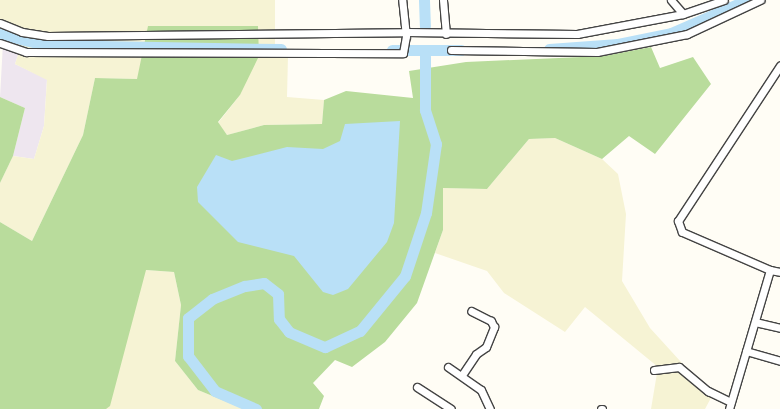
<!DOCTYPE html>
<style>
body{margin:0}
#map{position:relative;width:780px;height:409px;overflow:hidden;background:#fffdf5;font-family:Georgia,serif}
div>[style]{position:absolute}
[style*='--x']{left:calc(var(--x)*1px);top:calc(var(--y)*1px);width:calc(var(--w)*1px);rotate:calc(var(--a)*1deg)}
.industrial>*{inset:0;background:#eee6ef}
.farmland>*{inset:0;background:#f6f3d4}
.forest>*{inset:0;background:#b9dc9c}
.water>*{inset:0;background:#b9e0f7}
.river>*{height:11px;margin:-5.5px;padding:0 5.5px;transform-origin:5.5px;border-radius:5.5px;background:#b9e0f7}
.roads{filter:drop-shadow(1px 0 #444) drop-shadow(-1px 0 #444) drop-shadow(0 1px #444) drop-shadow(0 -1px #444)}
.street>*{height:7px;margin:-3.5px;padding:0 3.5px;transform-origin:3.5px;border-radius:3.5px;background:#fff}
span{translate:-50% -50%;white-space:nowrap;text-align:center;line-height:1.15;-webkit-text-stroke:5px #fff;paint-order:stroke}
</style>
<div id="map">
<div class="industrial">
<div style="clip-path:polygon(3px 43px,20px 49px,15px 64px,47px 79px,44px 126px,34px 159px,13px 156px,25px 108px,0 97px)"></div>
</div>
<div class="farmland">
<div style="clip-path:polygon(0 0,275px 0,275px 56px,288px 56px,287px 97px,324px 100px,322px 124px,264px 125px,227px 135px,218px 123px,240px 95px,137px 79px,95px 78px,83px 135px,32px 241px,0 222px,0 183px,13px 156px,34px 159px,44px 126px,47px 80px,15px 64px,20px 49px,0 41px)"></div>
<div style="clip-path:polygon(555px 138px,602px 159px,618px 174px,626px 214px,622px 281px,650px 328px,712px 396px,705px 409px,651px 409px,658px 367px,585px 307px,565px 332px,504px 293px,487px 271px,435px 253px,443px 230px,443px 188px,487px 189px,529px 139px)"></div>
<div style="clip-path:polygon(145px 270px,174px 272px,181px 305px,175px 361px,198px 390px,244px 409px,106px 409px)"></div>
</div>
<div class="forest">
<div style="clip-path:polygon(148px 26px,258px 26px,259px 56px,240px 95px,218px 122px,227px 135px,264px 125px,322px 124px,324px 100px,346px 91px,413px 98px,409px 71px,466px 62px,604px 56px,651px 47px,660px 68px,693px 57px,711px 84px,655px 154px,629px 136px,602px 159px,555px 138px,529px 139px,487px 189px,443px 188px,443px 230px,417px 303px,385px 342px,352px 367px,335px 360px,313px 383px,324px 396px,319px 409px,244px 409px,198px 390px,175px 361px,181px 305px,174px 272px,146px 270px,110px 406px,106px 409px,0 409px,0 222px,32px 241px,83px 135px,95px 78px,137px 79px)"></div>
<div style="clip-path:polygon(0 97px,25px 108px,13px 156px,0 183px)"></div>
</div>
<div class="water">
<div style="clip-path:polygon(400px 121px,394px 223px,387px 242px,348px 289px,333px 295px,323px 292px,294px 256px,238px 242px,198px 202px,197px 187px,216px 155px,232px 161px,287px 147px,323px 149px,340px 141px,345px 124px)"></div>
</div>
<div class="river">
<div style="--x:424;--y:0;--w:26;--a:88"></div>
<div style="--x:0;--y:34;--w:46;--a:13.7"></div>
<div style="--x:45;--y:45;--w:236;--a:1"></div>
<div style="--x:549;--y:49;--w:69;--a:-4.1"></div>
<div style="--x:618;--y:44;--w:54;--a:-11.7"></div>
<div style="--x:671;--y:33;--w:83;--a:-23.5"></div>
<div style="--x:392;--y:50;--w:69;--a:0"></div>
<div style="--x:256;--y:409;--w:45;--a:-156.3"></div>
<div style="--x:215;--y:391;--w:44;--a:-127.6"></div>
<div style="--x:188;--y:356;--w:38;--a:-90"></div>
<div style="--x:188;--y:318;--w:31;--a:-38"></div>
<div style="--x:212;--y:299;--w:35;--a:-22"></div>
<div style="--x:245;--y:286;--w:19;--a:-9"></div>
<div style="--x:264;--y:283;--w:18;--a:38"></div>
<div style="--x:278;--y:294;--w:25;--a:88"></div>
<div style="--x:279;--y:319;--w:16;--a:52"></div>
<div style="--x:289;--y:332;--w:39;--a:23"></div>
<div style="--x:325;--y:347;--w:38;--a:-25"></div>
<div style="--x:360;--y:331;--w:71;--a:-50.7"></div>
<div style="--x:405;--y:276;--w:66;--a:-71.6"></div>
<div style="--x:426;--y:213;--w:70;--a:-81.8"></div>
<div style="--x:436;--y:144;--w:36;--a:-108"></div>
<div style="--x:425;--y:110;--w:54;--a:-90"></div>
</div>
<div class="roads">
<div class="street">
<div style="--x:443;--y:0;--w:34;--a:85"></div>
<div style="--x:671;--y:0;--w:18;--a:49"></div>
<div style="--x:0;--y:23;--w:24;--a:22"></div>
<div style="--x:22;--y:32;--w:26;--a:9"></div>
<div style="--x:48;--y:36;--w:358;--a:-0.6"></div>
<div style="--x:406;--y:32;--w:171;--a:0.7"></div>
<div style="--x:577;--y:34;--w:108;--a:-10.7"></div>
<div style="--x:683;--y:14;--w:43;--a:-18.9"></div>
<div style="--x:0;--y:43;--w:28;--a:19"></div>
<div style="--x:26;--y:52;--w:377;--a:0.2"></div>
<div style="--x:403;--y:53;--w:17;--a:-80"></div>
<div style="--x:406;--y:36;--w:36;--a:-96"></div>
<div style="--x:451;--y:50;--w:146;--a:0.8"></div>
<div style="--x:597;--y:52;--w:92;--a:-11.3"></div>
<div style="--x:687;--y:34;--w:81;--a:-25"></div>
<div style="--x:770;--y:270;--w:96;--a:-156.6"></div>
<div style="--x:682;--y:232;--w:12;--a:-110"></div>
<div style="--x:678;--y:221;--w:186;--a:-56.7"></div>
<div style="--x:755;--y:322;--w:26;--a:13"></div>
<div style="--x:746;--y:351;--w:35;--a:16"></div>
<div style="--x:448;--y:367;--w:40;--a:34.9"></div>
<div style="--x:481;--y:390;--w:21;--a:65"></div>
<div style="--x:654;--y:370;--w:25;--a:-7"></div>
<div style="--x:679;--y:367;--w:38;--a:40"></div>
<div style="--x:708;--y:391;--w:25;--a:26"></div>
<div style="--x:462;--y:375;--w:25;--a:-56"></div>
<div style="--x:476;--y:354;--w:12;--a:-35"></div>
<div style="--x:486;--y:347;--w:22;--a:-68"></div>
<div style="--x:494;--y:327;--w:7;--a:-117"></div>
<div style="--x:491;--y:321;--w:22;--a:-153"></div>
<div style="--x:417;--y:387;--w:40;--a:32.9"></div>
<div style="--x:601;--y:409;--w:1;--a:0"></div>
<div style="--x:729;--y:409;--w:145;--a:-73.6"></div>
<div style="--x:770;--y:270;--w:10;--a:11"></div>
</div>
</div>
</div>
